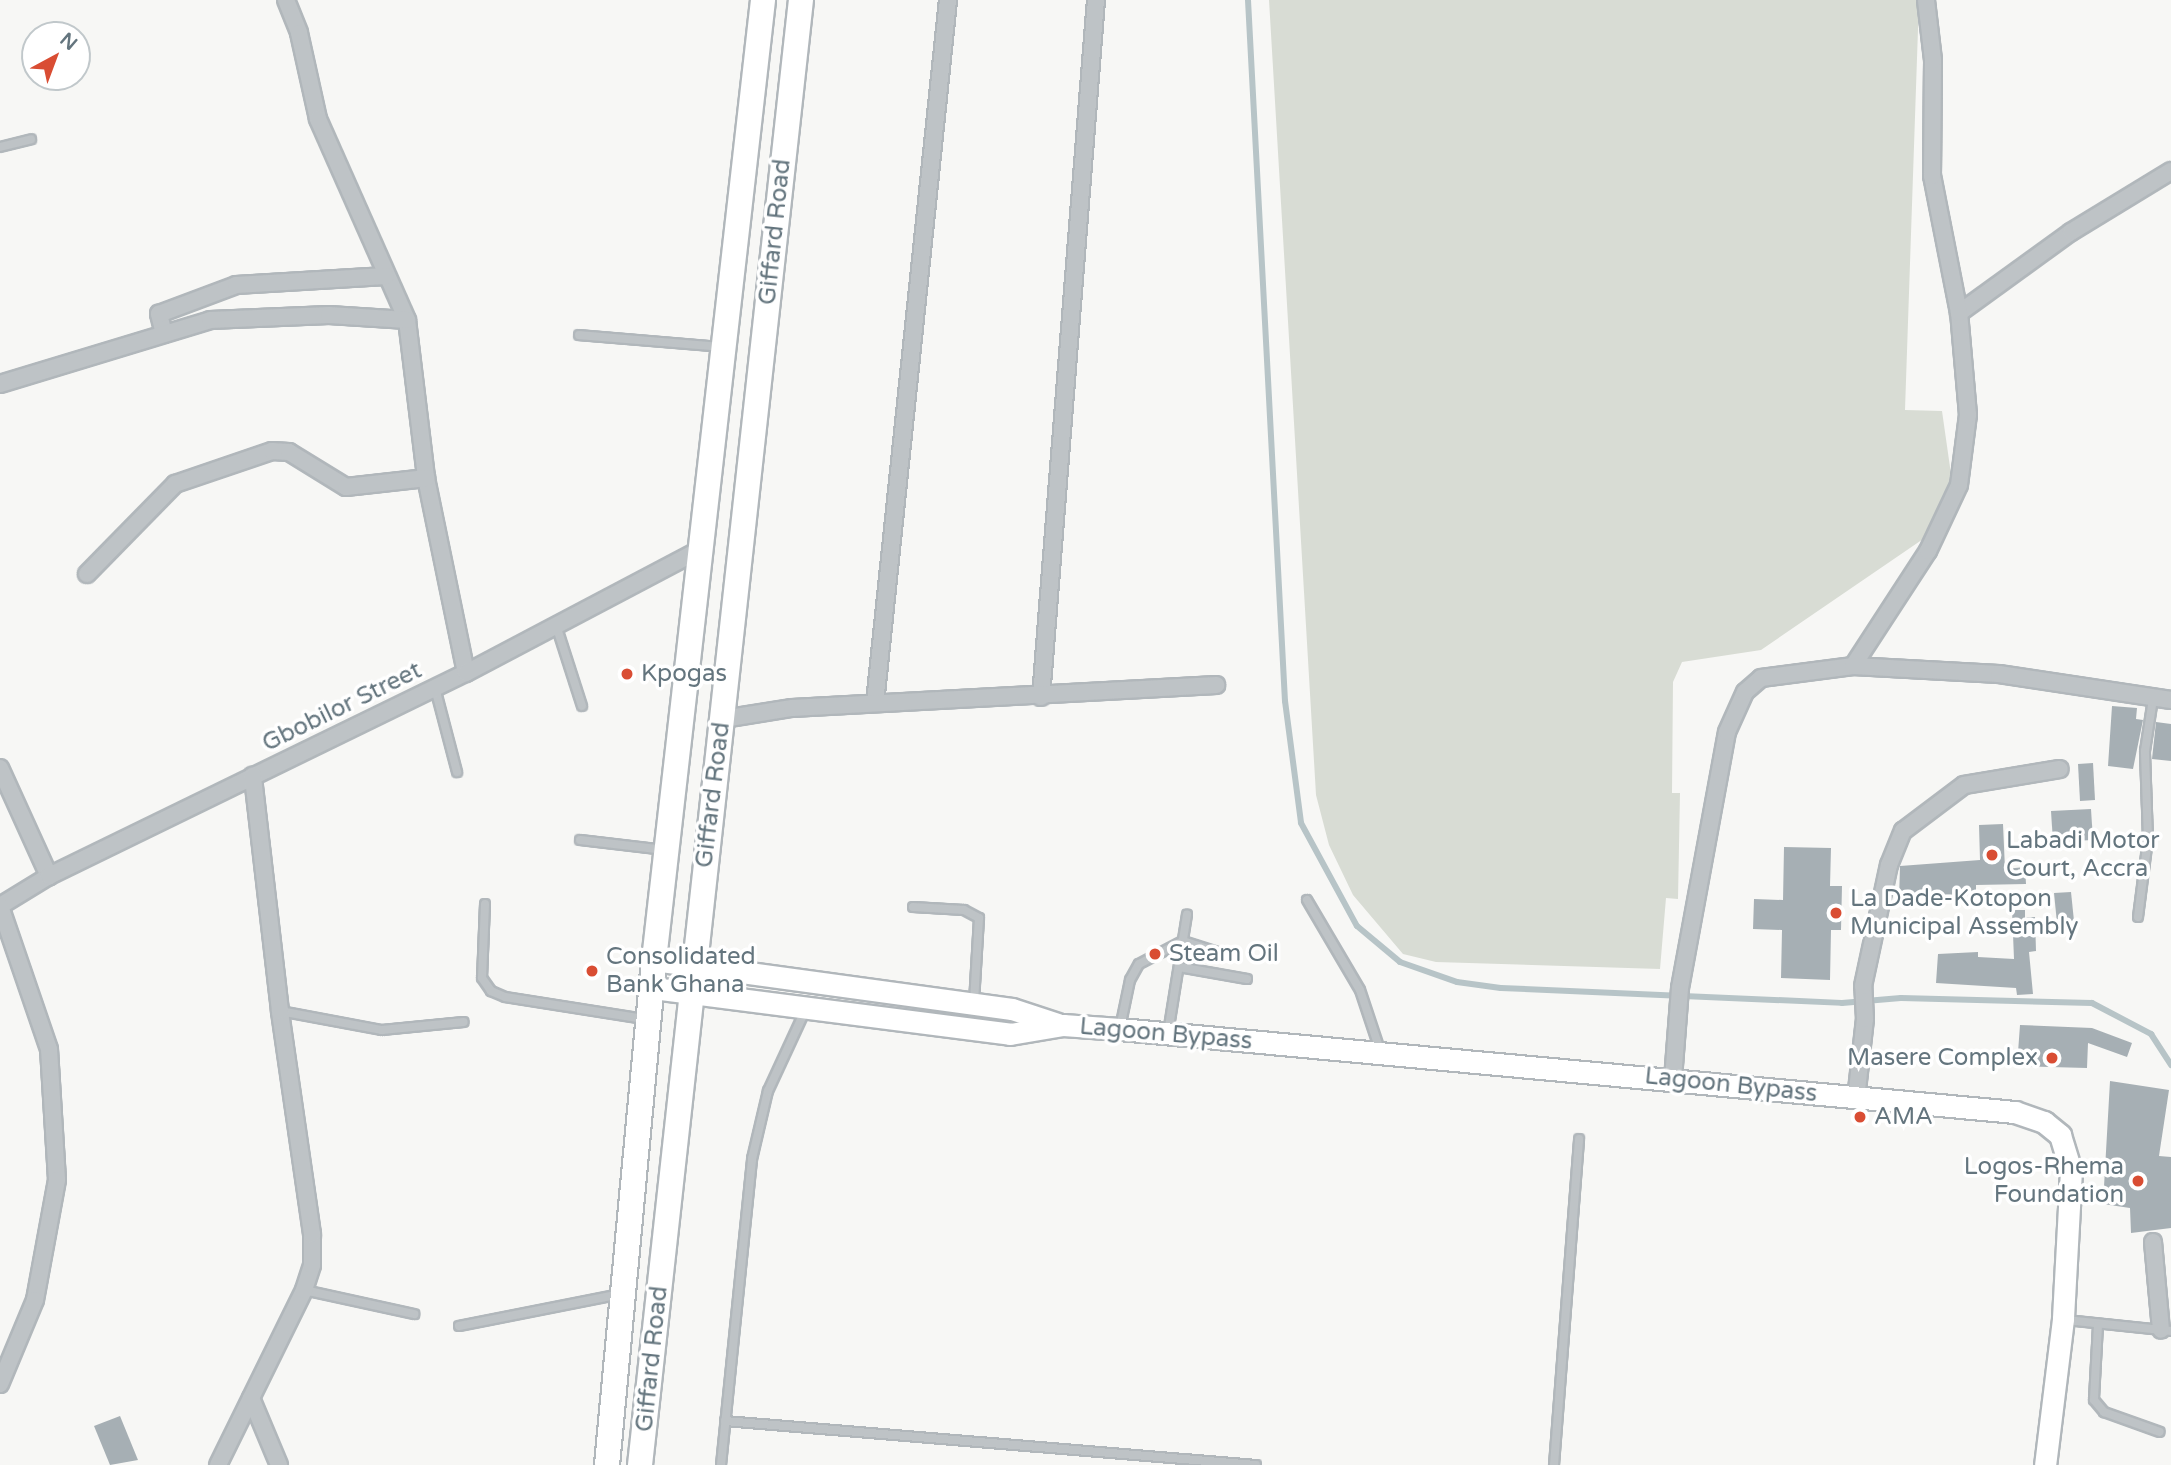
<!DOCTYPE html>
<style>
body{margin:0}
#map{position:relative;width:2171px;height:1465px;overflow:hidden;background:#f7f7f5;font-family:"Varela Round",sans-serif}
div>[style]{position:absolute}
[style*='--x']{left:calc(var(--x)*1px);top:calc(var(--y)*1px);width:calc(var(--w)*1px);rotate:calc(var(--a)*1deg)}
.green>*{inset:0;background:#d8dcd4}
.stream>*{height:6px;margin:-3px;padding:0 3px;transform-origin:3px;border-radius:3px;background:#b7c4c7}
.building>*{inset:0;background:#a6afb4}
.roads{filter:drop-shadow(2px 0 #b1b7bb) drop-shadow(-2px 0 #b1b7bb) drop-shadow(0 2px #b1b7bb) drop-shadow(0 -2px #b1b7bb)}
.lane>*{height:8px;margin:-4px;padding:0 4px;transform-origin:4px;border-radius:4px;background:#bec3c6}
.street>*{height:16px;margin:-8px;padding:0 8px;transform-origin:8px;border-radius:8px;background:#bec3c6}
.secondary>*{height:21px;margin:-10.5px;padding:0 10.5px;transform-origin:10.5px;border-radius:10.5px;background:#fff}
.primary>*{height:24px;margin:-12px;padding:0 12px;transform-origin:12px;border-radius:12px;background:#fff}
.dots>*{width:19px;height:19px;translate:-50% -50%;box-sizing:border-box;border:4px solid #fff;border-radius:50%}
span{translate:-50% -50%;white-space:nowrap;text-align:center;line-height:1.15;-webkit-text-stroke:7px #fff;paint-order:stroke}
.street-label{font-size:24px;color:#64757e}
.poi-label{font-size:24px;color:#64757e}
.left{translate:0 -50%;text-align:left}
.right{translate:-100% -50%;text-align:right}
.north{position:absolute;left:21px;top:21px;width:70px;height:70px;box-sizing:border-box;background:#fff;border:2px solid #c1c8cb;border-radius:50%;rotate:41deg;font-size:19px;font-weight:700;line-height:28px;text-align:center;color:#64757e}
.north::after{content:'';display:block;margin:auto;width:24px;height:32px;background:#d94d33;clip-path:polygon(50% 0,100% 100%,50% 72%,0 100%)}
</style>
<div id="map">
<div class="green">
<div style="clip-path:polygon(1269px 0,1919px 0,1905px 410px,1942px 411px,1952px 481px,1929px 535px,1761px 650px,1682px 662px,1673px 682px,1672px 793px,1680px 793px,1678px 899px,1666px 898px,1660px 969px,1436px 962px,1403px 954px,1353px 895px,1329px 845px,1316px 795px)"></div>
</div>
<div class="stream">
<div style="--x:1248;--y:0;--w:702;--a:86.98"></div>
<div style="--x:1285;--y:701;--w:123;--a:82.5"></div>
<div style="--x:1301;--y:823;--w:117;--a:61.5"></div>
<div style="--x:1357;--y:926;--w:56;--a:39.9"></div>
<div style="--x:1400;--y:962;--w:60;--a:19.3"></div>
<div style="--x:1457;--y:982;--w:44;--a:7.8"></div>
<div style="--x:1501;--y:988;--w:341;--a:2.5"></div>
<div style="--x:1842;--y:1003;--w:59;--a:-4.8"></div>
<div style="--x:1901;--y:998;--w:191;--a:1.5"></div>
<div style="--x:2092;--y:1003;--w:67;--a:27.7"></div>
<div style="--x:2151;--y:1034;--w:37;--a:57"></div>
</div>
<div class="building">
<div style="clip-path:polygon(2112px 706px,2137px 708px,2136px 719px,2143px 720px,2133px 769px,2108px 766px)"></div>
<div style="clip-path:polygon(2156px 722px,2171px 724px,2171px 761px,2152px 759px)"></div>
<div style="clip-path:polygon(2093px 763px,2095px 800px,2080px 801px,2078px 764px)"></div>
<div style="clip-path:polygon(2091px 809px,2093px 840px,2053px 842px,2051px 811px)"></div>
<div style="clip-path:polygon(2003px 824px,2005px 869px,2025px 867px,2026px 884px,1976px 885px,1976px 895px,1899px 900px,1900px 866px,1980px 860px,1979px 825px)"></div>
<div style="clip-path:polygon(1784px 847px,1831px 848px,1830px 886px,1842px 886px,1841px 930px,1831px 930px,1830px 980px,1781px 978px,1782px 930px,1753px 929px,1754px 899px,1783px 900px)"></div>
<div style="clip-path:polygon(2071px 892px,2074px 921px,2057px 923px,2054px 893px)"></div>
<div style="clip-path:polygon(2012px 910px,2025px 910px,2025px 918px,2035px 917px,2036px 951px,2029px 952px,2033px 994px,2017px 995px,2016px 988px,1936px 983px,1938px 954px,1978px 952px,1978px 957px,2014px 959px)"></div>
<div style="clip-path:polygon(2020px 1025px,2092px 1028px,2132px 1043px,2127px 1057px,2088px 1043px,2087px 1068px,2017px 1066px)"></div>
<div style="clip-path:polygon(2110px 1081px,2169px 1090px,2159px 1156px,2171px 1157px,2171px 1228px,2131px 1233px,2130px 1208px,2103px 1204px)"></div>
<div style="clip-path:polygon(120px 1416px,138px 1460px,110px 1465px,94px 1426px)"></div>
</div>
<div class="roads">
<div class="lane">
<div style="--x:0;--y:147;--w:32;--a:-14"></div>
<div style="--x:579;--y:335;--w:144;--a:4.8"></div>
<div style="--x:556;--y:625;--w:85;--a:72.2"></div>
<div style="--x:435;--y:688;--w:87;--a:75.3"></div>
<div style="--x:580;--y:840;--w:86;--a:6.7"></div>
<div style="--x:1307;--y:900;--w:104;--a:59.5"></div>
<div style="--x:1360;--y:990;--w:63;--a:71.6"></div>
<div style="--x:485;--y:904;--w:74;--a:92.3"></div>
<div style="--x:482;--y:978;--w:16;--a:55"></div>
<div style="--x:491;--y:991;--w:15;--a:23"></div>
<div style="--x:505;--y:997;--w:141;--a:9"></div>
<div style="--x:913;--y:907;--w:51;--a:3.4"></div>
<div style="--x:964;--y:910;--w:17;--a:28"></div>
<div style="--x:979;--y:918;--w:83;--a:93.4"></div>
<div style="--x:2138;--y:917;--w:79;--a:-82.7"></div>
<div style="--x:2148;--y:839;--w:88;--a:-92"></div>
<div style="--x:2145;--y:751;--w:53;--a:-81.3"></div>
<div style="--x:1179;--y:967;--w:69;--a:10"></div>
<div style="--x:280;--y:1011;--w:104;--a:10.6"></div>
<div style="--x:382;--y:1030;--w:82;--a:-5.6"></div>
<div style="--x:1120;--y:1028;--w:49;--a:-78.2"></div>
<div style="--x:1130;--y:980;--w:18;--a:-61"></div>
<div style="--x:1139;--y:964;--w:50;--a:-27.6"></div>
<div style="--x:1183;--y:941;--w:52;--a:17.7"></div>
<div style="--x:1168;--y:1033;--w:120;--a:-80.9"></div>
<div style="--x:304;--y:1290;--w:113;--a:12.3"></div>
<div style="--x:2066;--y:1320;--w:106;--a:6"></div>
<div style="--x:2098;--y:1325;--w:75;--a:93.1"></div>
<div style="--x:2094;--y:1400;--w:16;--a:50"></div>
<div style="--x:2104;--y:1412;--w:59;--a:19.7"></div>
<div style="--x:459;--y:1326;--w:165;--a:-11.2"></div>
<div style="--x:725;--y:1421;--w:533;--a:4.74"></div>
<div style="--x:721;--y:1465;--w:308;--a:-84.2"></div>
<div style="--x:752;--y:1159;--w:70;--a:-76.8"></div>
<div style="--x:768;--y:1091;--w:88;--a:-65.2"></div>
<div style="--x:1554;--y:1465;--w:327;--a:-85.6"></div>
</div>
<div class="street">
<div style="--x:286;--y:0;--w:35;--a:68"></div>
<div style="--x:299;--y:33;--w:88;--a:77.5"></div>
<div style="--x:318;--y:119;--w:220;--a:66.1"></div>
<div style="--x:407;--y:320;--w:159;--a:83.1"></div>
<div style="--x:426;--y:478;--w:199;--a:78.4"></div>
<div style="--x:1959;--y:313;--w:138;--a:-35.9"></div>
<div style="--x:2071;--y:232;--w:117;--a:-31.4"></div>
<div style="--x:164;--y:334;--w:21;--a:-104"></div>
<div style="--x:159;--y:314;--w:82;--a:-20.6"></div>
<div style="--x:236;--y:285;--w:150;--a:-3.4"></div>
<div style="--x:0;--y:384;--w:220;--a:-16.9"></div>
<div style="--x:210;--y:320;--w:119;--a:-2.4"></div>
<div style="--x:329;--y:315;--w:78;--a:3.7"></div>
<div style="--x:87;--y:574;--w:126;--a:-45.6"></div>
<div style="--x:175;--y:484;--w:102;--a:-18.8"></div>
<div style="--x:272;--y:451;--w:17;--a:3"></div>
<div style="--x:289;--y:452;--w:67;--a:31.6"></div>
<div style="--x:346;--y:487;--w:81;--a:-6.4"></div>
<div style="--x:1853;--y:666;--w:137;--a:-56.9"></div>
<div style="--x:1928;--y:551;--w:73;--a:-64.8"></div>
<div style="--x:1959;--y:485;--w:71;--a:-82.7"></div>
<div style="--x:1968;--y:415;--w:102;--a:-95"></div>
<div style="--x:1959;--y:313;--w:140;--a:-101.1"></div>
<div style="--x:1932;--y:176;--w:116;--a:-89.5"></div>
<div style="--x:1933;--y:60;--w:60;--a:-96.7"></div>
<div style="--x:1041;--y:697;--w:699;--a:-85.49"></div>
<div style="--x:875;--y:703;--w:707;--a:-84.07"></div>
<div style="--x:723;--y:719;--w:70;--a:-9.1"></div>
<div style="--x:792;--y:708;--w:425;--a:-3.1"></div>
<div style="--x:0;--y:768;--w:119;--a:65.6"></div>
<div style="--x:0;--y:906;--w:57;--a:-31.5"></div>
<div style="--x:49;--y:876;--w:464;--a:-26"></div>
<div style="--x:466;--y:673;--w:268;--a:-27.8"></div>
<div style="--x:0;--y:906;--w:151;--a:71.1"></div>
<div style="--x:49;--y:1049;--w:131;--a:86.5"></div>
<div style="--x:57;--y:1180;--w:122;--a:100.4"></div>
<div style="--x:35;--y:1300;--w:91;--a:112.6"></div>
<div style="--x:1673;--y:1079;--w:91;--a:-85.6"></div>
<div style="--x:1680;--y:988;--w:260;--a:-79.6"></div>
<div style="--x:1727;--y:732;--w:44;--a:-65.8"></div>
<div style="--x:1745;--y:692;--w:21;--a:-41"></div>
<div style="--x:1761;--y:678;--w:93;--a:-7.4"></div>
<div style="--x:1853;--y:666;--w:146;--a:3.1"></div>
<div style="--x:1999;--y:674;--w:174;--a:8.6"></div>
<div style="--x:1856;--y:1099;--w:81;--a:-83.6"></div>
<div style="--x:1865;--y:1019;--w:33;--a:-93"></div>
<div style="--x:1863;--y:986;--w:124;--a:-77.9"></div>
<div style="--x:1889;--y:865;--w:37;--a:-68"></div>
<div style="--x:1903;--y:831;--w:76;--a:-37"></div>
<div style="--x:1964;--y:785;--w:97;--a:-9.5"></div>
<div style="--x:2153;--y:1242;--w:88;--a:84.8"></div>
<div style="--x:251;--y:1398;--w:73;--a:67.3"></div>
<div style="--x:218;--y:1465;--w:195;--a:-63.8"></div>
<div style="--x:304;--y:1290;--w:26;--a:-72"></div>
<div style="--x:312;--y:1265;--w:31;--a:-90"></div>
<div style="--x:312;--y:1234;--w:225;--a:-98.2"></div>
<div style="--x:280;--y:1011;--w:237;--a:-96.6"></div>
</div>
<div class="secondary">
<div style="--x:654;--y:960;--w:361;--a:7.8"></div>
<div style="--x:1012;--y:1009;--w:48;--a:18.1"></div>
<div style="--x:653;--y:988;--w:360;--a:7.3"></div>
<div style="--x:1010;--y:1034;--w:54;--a:-9.6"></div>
<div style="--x:1063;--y:1025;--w:57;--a:4"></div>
<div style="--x:1120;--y:1029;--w:899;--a:5.3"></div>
<div style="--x:2015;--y:1112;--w:31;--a:19"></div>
<div style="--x:2044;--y:1122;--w:21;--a:39"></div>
<div style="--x:2060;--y:1135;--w:37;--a:73"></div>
<div style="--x:2071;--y:1170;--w:149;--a:93.1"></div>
<div style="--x:2063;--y:1319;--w:147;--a:97"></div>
</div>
<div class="primary">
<div style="--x:607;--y:1465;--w:507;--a:-84.68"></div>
<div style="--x:654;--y:960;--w:966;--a:-83.52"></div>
<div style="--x:640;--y:1465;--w:1474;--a:-83.73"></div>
</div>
</div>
<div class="dots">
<div style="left:627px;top:674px;background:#d94d33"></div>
<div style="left:1992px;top:855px;background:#d94d33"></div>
<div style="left:1836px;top:913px;background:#d94d33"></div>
<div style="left:1155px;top:954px;background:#d94d33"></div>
<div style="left:592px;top:971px;background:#d94d33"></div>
<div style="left:2052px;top:1058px;background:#d94d33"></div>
<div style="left:1860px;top:1117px;background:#d94d33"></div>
<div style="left:2138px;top:1181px;background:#d94d33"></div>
</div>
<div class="street-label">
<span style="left:775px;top:232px;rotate:-84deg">Giffard Road</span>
<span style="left:342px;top:707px;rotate:-26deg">Gbobilor Street</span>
<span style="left:713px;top:795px;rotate:-83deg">Giffard Road</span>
<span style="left:1166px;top:1034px;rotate:5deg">Lagoon Bypass</span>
<span style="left:1731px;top:1085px;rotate:6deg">Lagoon Bypass</span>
<span style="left:652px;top:1359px;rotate:-84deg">Giffard Road</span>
</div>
<div class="poi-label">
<span class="left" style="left:641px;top:674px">Kpogas</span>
<span class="left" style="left:2006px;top:855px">Labadi Motor<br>Court, Accra</span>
<span class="left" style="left:1850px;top:913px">La Dade-Kotopon<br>Municipal Assembly</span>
<span class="left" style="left:1169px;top:954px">Steam Oil</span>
<span class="left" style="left:606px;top:971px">Consolidated<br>Bank Ghana</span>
<span class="right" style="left:2038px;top:1058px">Masere Complex</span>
<span class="left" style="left:1874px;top:1117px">AMA</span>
<span class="right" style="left:2124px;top:1181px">Logos-Rhema<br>Foundation</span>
</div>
<div class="north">N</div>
</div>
